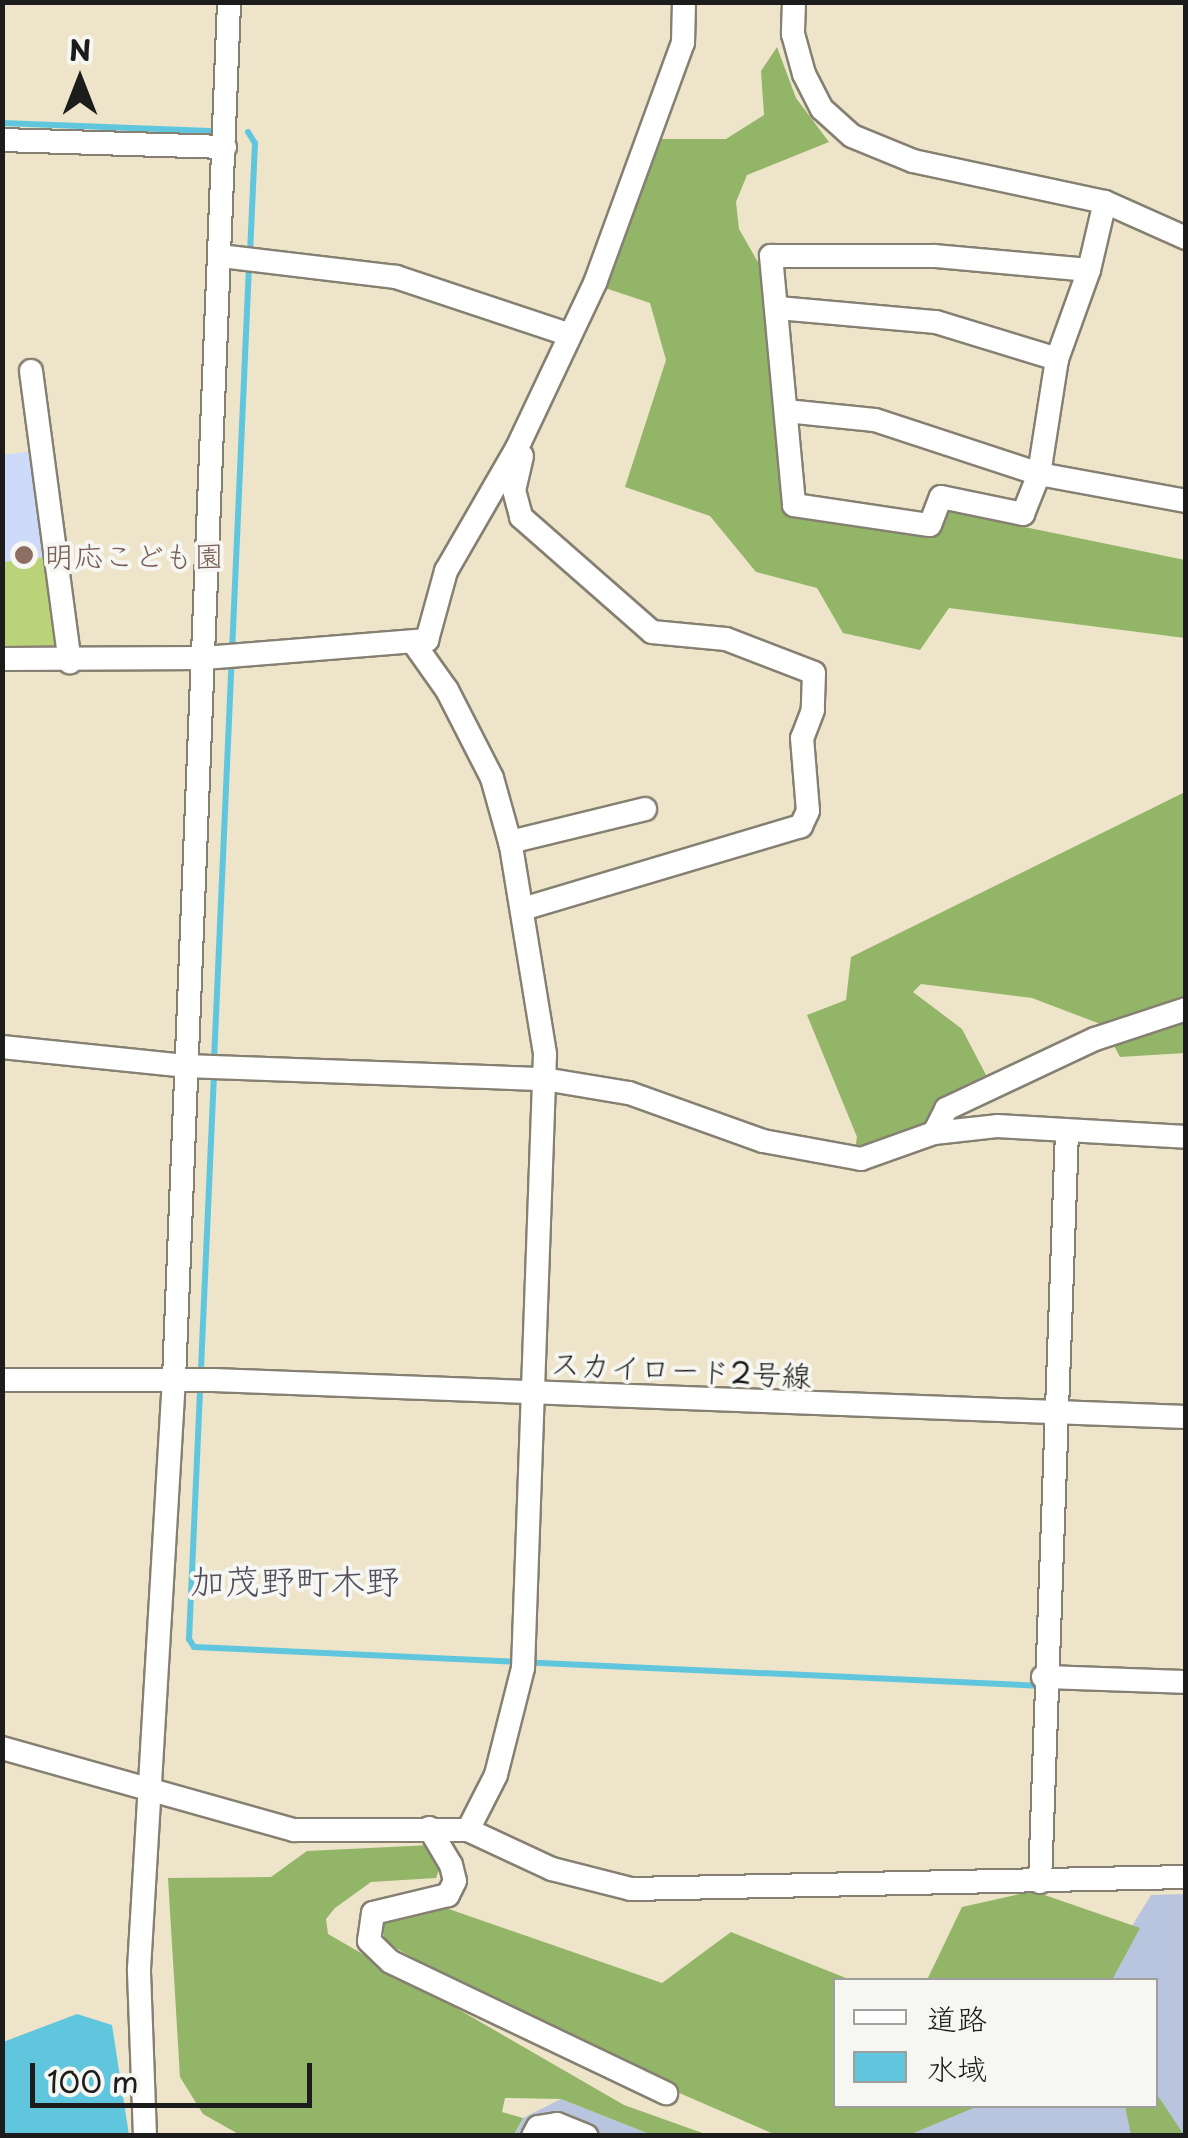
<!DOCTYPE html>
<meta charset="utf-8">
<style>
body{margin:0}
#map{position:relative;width:1188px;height:2138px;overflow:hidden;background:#eee4c9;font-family:"Playpen Sans","Klee One",sans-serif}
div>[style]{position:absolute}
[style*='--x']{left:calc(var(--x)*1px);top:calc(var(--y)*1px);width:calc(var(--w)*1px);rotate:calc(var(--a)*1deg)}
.built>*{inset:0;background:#cedafa}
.industrial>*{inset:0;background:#b9c4de}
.green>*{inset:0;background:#bad378}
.forest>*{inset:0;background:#93b568}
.water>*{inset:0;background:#60c6de}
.stream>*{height:6px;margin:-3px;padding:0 3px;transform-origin:3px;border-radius:3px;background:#60c6de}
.roads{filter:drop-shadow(2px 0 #858072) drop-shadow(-2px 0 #858072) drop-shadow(0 2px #858072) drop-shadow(0 -2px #858072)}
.minor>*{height:22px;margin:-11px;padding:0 11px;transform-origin:11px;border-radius:11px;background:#fff}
.dots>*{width:28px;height:28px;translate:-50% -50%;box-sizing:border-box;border:5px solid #f6f6f2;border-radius:50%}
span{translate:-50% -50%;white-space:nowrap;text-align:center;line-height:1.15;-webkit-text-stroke:8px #f6f6f2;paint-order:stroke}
.education-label{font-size:30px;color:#785e54}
.left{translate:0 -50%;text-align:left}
.street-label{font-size:30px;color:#1c1c1c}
.quarter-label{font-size:35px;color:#534e5d}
.frame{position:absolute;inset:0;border:5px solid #1c1c1c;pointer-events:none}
.legend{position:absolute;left:833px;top:1978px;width:325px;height:130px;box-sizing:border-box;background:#f6f6f2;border:2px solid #9f9f9c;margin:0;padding:12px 18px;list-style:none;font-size:30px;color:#1c1c1c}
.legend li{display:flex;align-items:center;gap:20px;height:50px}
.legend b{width:50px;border:2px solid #9f9f9c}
.north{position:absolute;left:30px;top:30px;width:100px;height:100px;-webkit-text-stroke:8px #f6f6f2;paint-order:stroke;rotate:0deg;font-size:28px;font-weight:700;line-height:40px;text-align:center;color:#1c1c1c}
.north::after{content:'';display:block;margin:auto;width:35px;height:45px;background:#1c1c1c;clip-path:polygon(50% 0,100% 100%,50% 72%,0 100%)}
.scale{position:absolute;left:30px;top:2063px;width:282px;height:45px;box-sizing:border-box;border:5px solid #1c1c1c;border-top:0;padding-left:12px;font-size:30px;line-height:35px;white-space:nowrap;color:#1c1c1c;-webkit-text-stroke:8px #f6f6f2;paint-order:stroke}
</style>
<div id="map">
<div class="built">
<div style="clip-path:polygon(34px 451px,59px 657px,3px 655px,3px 455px)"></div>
</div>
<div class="industrial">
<div style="clip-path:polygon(1185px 1894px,1185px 2135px,792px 2136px,843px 2106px,1156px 2106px,1156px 1980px,1099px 1980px,1151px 1895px)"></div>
<div style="clip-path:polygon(561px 2099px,652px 2135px,514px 2136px,523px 2118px)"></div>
</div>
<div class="green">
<div style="clip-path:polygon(46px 557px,55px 653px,3px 651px,3px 562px)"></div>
</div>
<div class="forest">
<div style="clip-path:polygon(777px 47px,796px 98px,829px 142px,747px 175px,736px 202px,739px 229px,767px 278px,785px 515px,933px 535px,946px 511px,1185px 560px,1185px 638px,949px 608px,920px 650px,843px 633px,817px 588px,756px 572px,710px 516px,625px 487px,666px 360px,650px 303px,599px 286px,648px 139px,726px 139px,764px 115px,761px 71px)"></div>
<div style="clip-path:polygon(1185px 792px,1185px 1053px,1120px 1057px,1103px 1025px,1032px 998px,921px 984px,913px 992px,962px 1029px,986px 1075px,936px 1102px,929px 1127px,855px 1150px,857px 1137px,807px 1015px,846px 1000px,851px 957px)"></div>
<div style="clip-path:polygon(431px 1845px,441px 1865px,436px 1878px,371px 1882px,335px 1908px,326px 1919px,328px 1934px,624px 2105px,708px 2135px,652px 2135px,561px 2099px,505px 2098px,502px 2112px,523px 2118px,514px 2135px,240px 2135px,203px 2114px,180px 2077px,168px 1878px,271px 1877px,307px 1851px)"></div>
<div style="clip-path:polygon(1033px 1891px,1140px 1928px,1112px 1980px,927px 1980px,962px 1907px)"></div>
<div style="clip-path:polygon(443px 1907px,662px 1983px,731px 1932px,851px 1980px,836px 1980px,836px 2106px,978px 2106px,909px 2135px,776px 2135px,548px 2036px,384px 1941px,384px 1913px)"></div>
<div style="clip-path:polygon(1156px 2093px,1184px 2135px,1131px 2135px,1125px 2106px,1156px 2106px)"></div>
</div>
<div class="water">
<div style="clip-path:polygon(77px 2014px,112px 2025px,129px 2135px,3px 2135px,3px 2042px)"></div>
</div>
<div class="stream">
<div style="--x:2;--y:123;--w:208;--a:2.2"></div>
<div style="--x:248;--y:132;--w:13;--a:58"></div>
<div style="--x:255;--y:143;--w:109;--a:92.6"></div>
<div style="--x:214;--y:1061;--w:797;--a:-87.48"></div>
<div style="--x:214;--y:1074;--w:566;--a:92.53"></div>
<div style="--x:189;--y:1639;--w:9;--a:58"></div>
<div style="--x:194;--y:1647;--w:851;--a:2.63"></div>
</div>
<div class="roads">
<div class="minor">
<div style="--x:794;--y:2;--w:32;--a:92"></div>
<div style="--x:793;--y:34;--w:41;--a:74.6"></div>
<div style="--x:804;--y:74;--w:39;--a:63"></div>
<div style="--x:822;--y:109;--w:40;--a:42"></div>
<div style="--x:852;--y:136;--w:66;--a:22.3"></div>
<div style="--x:913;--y:161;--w:196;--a:12.1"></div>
<div style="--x:1105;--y:202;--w:89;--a:24"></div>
<div style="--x:2;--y:140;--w:223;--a:1.8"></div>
<div style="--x:220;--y:256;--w:177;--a:6.8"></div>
<div style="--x:396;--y:277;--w:183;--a:18.4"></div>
<div style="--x:1089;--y:270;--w:156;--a:-174.8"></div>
<div style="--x:934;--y:256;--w:163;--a:180"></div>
<div style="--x:771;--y:256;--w:250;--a:84.7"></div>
<div style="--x:794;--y:505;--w:137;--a:8.4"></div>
<div style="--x:930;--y:525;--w:30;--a:-69"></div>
<div style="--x:941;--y:497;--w:84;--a:11.7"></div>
<div style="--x:1023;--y:514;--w:43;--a:-68.2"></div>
<div style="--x:1039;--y:474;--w:116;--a:-81.1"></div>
<div style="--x:1057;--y:359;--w:95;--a:-70.2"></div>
<div style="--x:1089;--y:270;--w:70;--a:-76.8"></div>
<div style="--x:778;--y:308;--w:159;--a:5.1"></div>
<div style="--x:936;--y:322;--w:127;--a:17"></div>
<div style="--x:31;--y:371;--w:294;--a:82.4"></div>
<div style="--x:786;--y:411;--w:89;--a:5.8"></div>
<div style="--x:875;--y:420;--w:173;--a:18.2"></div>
<div style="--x:1039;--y:474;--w:149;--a:10.4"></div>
<div style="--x:522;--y:456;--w:35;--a:103"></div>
<div style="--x:514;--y:490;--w:28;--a:75"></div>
<div style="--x:521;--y:517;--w:174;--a:41.3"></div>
<div style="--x:652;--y:632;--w:74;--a:5.4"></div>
<div style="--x:726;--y:639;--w:94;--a:21.1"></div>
<div style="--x:814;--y:673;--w:37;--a:92"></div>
<div style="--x:813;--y:710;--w:30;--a:111"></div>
<div style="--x:802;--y:738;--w:73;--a:85.3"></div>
<div style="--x:808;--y:811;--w:17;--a:115"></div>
<div style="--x:801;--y:826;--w:290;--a:163.4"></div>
<div style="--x:415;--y:645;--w:55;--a:54.6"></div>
<div style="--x:447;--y:690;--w:99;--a:62.9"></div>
<div style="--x:492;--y:778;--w:71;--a:74.4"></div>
<div style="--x:511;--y:846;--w:211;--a:80.7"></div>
<div style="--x:545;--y:1054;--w:614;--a:92.05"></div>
<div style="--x:523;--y:1668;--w:110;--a:104.2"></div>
<div style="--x:496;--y:1775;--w:62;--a:117"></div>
<div style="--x:2;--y:659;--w:202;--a:-0.3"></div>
<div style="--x:204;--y:658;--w:224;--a:-4.6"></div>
<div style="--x:427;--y:640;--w:72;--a:-74.6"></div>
<div style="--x:446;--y:571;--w:142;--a:-60"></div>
<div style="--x:517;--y:448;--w:183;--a:-64.7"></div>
<div style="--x:595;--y:283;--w:256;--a:-69.9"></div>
<div style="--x:683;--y:43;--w:41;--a:-88.6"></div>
<div style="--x:510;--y:842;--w:139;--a:-13.7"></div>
<div style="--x:2;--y:1047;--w:184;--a:5.9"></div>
<div style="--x:185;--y:1066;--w:359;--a:2.1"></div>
<div style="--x:544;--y:1079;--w:86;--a:9.4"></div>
<div style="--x:629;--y:1093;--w:142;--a:19.7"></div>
<div style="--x:763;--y:1141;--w:100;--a:10.4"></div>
<div style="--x:861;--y:1159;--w:77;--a:-19.6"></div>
<div style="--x:934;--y:1133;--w:63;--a:-6.3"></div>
<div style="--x:997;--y:1126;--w:189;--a:3.3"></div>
<div style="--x:934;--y:1133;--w:27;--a:-63"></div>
<div style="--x:946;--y:1109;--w:165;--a:-25.2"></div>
<div style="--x:1095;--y:1039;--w:96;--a:-18.2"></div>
<div style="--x:2;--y:1380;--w:211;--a:0"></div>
<div style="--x:213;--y:1380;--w:974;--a:2.18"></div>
<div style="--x:1043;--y:1677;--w:143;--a:2"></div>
<div style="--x:2;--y:1748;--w:303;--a:15.7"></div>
<div style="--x:294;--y:1830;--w:174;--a:0"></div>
<div style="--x:468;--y:1830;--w:93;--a:24.9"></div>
<div style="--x:552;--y:1869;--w:81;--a:14.2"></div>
<div style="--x:631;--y:1889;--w:555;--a:-1.24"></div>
<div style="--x:429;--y:1828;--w:43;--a:59.3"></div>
<div style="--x:451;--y:1865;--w:16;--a:76"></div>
<div style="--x:455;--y:1881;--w:16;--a:117"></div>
<div style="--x:448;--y:1895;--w:77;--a:166.5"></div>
<div style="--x:373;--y:1913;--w:28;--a:98"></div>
<div style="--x:369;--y:1941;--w:30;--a:44"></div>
<div style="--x:391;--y:1962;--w:305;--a:25.5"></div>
<div style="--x:1040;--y:1882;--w:749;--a:-87.94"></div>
<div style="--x:145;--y:2136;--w:167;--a:-92.1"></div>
<div style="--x:139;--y:1969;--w:591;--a:-86.61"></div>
<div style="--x:174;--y:1379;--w:1378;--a:-87.71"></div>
<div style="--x:533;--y:2136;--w:10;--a:-61"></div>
<div style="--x:538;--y:2127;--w:19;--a:-9"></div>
<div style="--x:557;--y:2124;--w:32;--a:22"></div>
</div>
</div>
<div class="dots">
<div style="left:24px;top:555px;background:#8d6e63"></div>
</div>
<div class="education-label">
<span class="left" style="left:44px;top:555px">明応こども園</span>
</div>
<div class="street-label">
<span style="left:681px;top:1369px;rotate:3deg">スカイロード2号線</span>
</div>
<div class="quarter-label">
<span style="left:295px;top:1580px">加茂野町木野</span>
</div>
<div class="frame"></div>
<ul class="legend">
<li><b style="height:12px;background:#fff"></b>道路</li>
<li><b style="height:28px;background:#60c6de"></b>水域</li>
</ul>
<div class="north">N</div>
<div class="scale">100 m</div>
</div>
